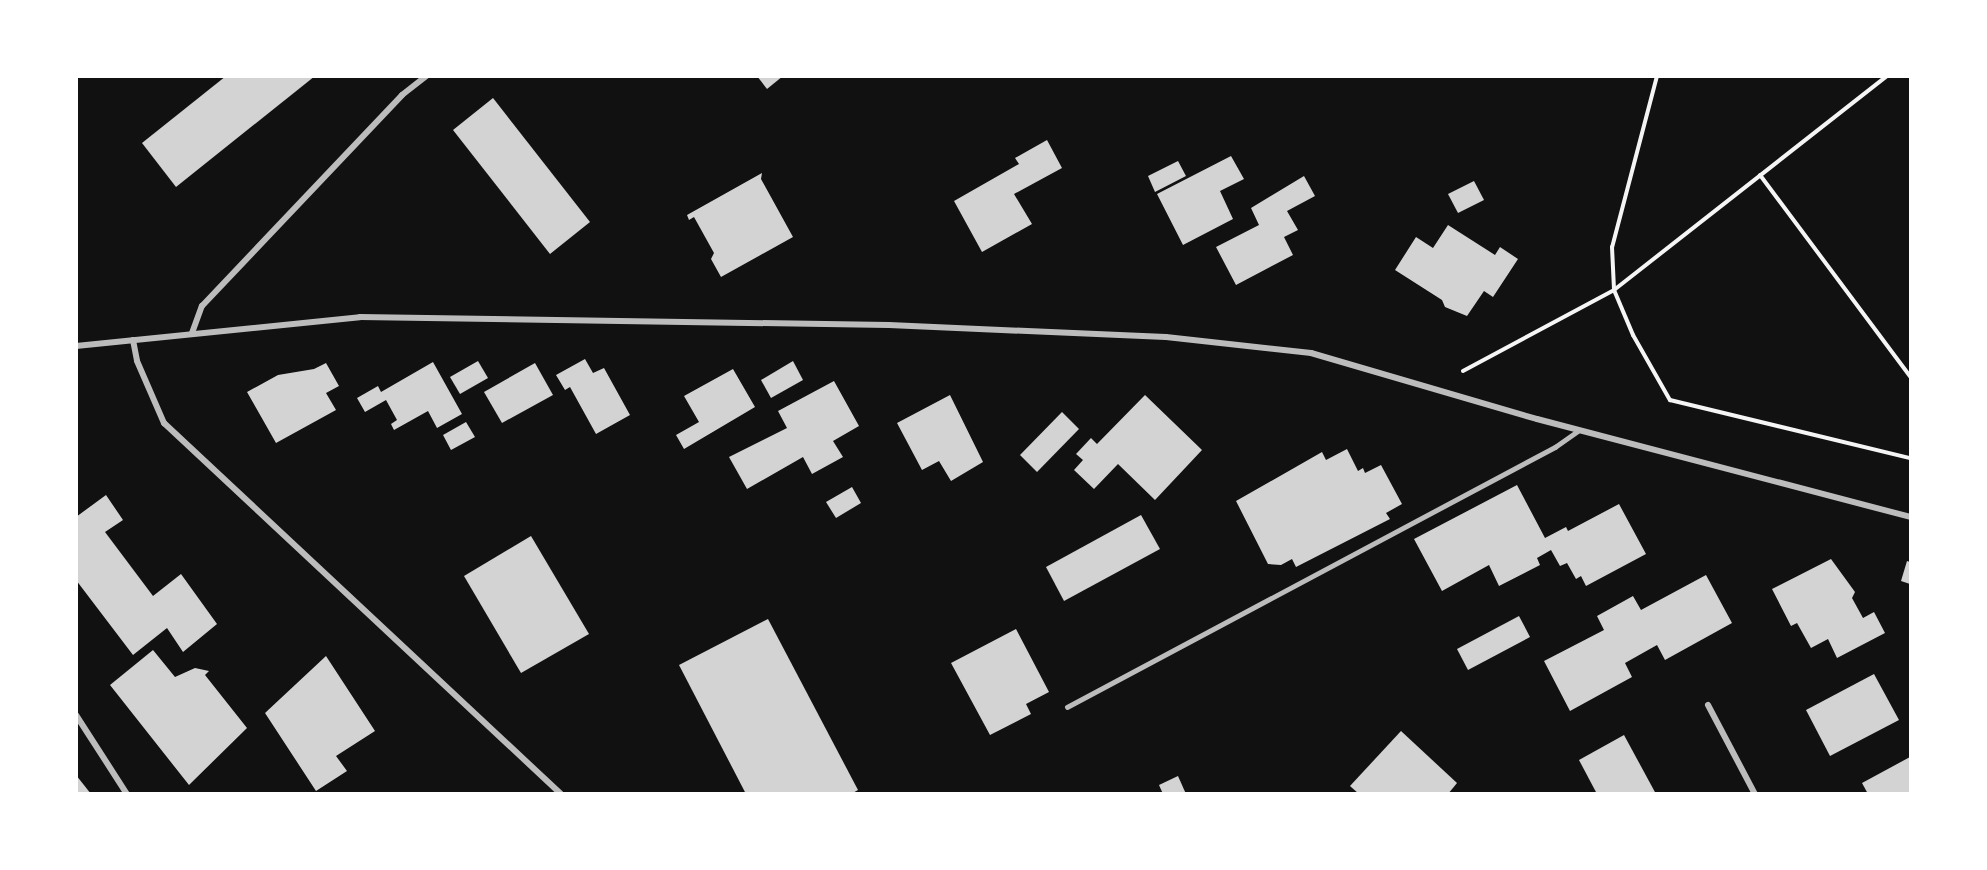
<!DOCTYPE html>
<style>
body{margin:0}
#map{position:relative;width:1987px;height:870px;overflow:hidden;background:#111;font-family:"Work Sans",sans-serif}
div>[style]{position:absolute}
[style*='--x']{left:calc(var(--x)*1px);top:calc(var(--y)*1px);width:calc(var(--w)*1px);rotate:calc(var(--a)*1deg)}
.building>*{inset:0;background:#d3d3d3}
.path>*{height:4px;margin:-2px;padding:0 2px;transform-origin:2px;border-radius:2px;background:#f5f5f5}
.service>*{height:4.5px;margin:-2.25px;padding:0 2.25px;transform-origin:2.25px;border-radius:2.25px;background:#bcbcbc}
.minor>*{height:6px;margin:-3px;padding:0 3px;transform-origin:3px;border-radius:3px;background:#bcbcbc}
span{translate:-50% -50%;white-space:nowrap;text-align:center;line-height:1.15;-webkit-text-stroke:6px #fff;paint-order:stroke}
.frame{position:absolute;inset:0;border:78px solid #fff;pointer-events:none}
</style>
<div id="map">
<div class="building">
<div style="clip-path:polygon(226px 76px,315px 76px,176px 187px,142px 143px)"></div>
<div style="clip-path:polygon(757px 76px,783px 76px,767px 89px)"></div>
<div style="clip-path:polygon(493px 98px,590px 222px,550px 254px,453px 130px)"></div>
<div style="clip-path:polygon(1047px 140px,1062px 168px,1014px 194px,1032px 224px,982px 252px,954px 201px,1019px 164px,1015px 158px)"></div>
<div style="clip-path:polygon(1231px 156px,1244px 179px,1220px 191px,1233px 219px,1183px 245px,1157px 194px)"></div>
<div style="clip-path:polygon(1178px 161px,1186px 176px,1155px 192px,1148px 176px)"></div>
<div style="clip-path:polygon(762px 173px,761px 179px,793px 237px,721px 277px,711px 259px,714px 253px,694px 217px,689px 220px,687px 215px)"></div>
<div style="clip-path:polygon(1304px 176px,1315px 196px,1287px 211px,1298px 230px,1284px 237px,1293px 255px,1236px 285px,1216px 247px,1259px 225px,1251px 208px)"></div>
<div style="clip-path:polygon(1474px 181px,1484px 200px,1458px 213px,1448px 194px)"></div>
<div style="clip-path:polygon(1448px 225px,1495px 255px,1500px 247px,1518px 259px,1493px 297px,1484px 291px,1467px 316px,1445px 307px,1442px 300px,1395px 270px,1416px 237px,1433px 248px)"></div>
<div style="clip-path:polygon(585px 359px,593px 373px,604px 368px,630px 415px,596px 434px,570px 387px,565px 390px,556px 375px)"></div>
<div style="clip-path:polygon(478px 361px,488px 378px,460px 394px,450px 377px)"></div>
<div style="clip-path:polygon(793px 361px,803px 380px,771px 398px,761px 380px)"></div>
<div style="clip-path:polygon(433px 362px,462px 414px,437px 428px,428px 411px,394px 430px,391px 424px,397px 420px,386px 400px,365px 412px,357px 398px,378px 386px,381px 392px)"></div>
<div style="clip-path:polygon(326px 363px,339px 386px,326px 393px,336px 410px,276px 443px,247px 392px,278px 375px,314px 369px)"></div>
<div style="clip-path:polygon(535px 363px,553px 395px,502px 423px,484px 392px)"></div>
<div style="clip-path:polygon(733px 369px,755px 407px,684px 449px,676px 435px,699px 422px,684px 396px)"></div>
<div style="clip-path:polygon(834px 381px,859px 426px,833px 441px,843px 457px,812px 474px,803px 457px,747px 489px,729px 457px,787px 428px,778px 411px)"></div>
<div style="clip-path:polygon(950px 395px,983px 462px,951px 481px,939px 461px,922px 470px,897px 423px)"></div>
<div style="clip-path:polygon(1145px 395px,1202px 450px,1155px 500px,1118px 464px,1094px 489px,1074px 470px,1083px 460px,1076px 454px,1091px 438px,1097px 444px)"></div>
<div style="clip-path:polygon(1062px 412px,1079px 429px,1037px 472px,1020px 455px)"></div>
<div style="clip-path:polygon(466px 422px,475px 437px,451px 450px,443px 435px)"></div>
<div style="clip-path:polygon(1347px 449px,1358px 471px,1363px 468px,1365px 473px,1381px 465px,1402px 504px,1386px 513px,1390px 519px,1296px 567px,1292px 559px,1281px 565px,1268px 564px,1236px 501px,1322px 452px,1326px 460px)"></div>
<div style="clip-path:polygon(1517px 485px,1545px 538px,1566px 527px,1568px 531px,1619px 504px,1646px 554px,1586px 586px,1581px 576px,1576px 579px,1567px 563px,1560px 566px,1551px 550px,1537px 558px,1540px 565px,1499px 586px,1489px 565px,1442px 591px,1414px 539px)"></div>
<div style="clip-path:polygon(852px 487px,861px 503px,836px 518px,826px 502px)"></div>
<div style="clip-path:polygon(106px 495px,123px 520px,105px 532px,153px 596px,181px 574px,217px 624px,183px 652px,167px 628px,133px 655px,76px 580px,76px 517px)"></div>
<div style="clip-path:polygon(1141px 515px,1160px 549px,1064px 601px,1046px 567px)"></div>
<div style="clip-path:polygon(531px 536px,589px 634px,521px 673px,464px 576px)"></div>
<div style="clip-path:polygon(1831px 559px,1855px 592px,1852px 598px,1863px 618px,1874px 612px,1885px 633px,1837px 658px,1828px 639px,1811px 648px,1797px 623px,1791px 626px,1772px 589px)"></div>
<div style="clip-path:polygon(1907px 561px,1910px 562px,1910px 584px,1901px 581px)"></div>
<div style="clip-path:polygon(1706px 575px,1732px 623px,1665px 660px,1657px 645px,1625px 663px,1632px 677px,1570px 711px,1544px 661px,1604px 630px,1597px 616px,1633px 596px,1641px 610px)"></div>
<div style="clip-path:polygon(1519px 616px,1530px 637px,1468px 670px,1457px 649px)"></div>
<div style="clip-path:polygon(768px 619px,858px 790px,851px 794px,746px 794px,679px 665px)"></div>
<div style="clip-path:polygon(1016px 629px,1049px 692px,1026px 704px,1031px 714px,990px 735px,951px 663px)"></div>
<div style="clip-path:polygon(153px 650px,175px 677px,195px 668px,209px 671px,205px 675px,247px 728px,189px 785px,110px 685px)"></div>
<div style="clip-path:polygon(326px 656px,375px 731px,336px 756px,347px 771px,316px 791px,265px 713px)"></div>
<div style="clip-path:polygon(1874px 674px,1899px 720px,1830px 756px,1806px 710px)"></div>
<div style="clip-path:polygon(1401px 731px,1457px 783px,1448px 794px,1359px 794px,1350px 786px)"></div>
<div style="clip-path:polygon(1624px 735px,1656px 794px,1597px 794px,1579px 760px)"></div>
<div style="clip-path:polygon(1910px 757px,1910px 794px,1868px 794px,1862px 783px)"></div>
<div style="clip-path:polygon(76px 775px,91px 794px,76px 794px)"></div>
<div style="clip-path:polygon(1178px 776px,1186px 794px,1163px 794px,1159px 785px)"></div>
</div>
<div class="path">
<div style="--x:1657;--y:76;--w:177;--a:104.7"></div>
<div style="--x:1612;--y:247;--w:43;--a:87.3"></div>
<div style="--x:1614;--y:290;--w:49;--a:67.1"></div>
<div style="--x:1633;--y:335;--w:75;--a:60.4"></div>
<div style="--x:1670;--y:400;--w:247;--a:13.6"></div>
<div style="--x:1760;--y:175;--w:251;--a:53.3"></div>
<div style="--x:1463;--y:371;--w:171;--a:-28.2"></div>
<div style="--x:1614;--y:290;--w:347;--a:-38.1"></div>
</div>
<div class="service">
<div style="--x:1067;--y:707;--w:553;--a:-28.05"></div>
<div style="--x:1555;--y:447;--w:29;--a:-35"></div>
</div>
<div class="minor">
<div style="--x:192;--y:333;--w:29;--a:-70"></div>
<div style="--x:202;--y:306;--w:291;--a:-46.5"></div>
<div style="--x:402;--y:95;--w:31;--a:-38"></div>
<div style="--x:133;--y:340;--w:21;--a:79"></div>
<div style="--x:137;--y:361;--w:68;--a:66.5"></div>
<div style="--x:164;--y:423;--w:543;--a:43.06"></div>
<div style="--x:76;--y:346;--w:285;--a:-5.8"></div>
<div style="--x:360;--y:317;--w:529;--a:0.87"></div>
<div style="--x:889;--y:325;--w:277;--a:2.5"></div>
<div style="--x:1166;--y:337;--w:146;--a:6.3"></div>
<div style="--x:1311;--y:353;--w:235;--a:16.3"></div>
<div style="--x:1537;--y:419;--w:386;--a:14.7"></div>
<div style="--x:1708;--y:705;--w:101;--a:62.2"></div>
<div style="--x:76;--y:715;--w:94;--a:57.2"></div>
</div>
<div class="frame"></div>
</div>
